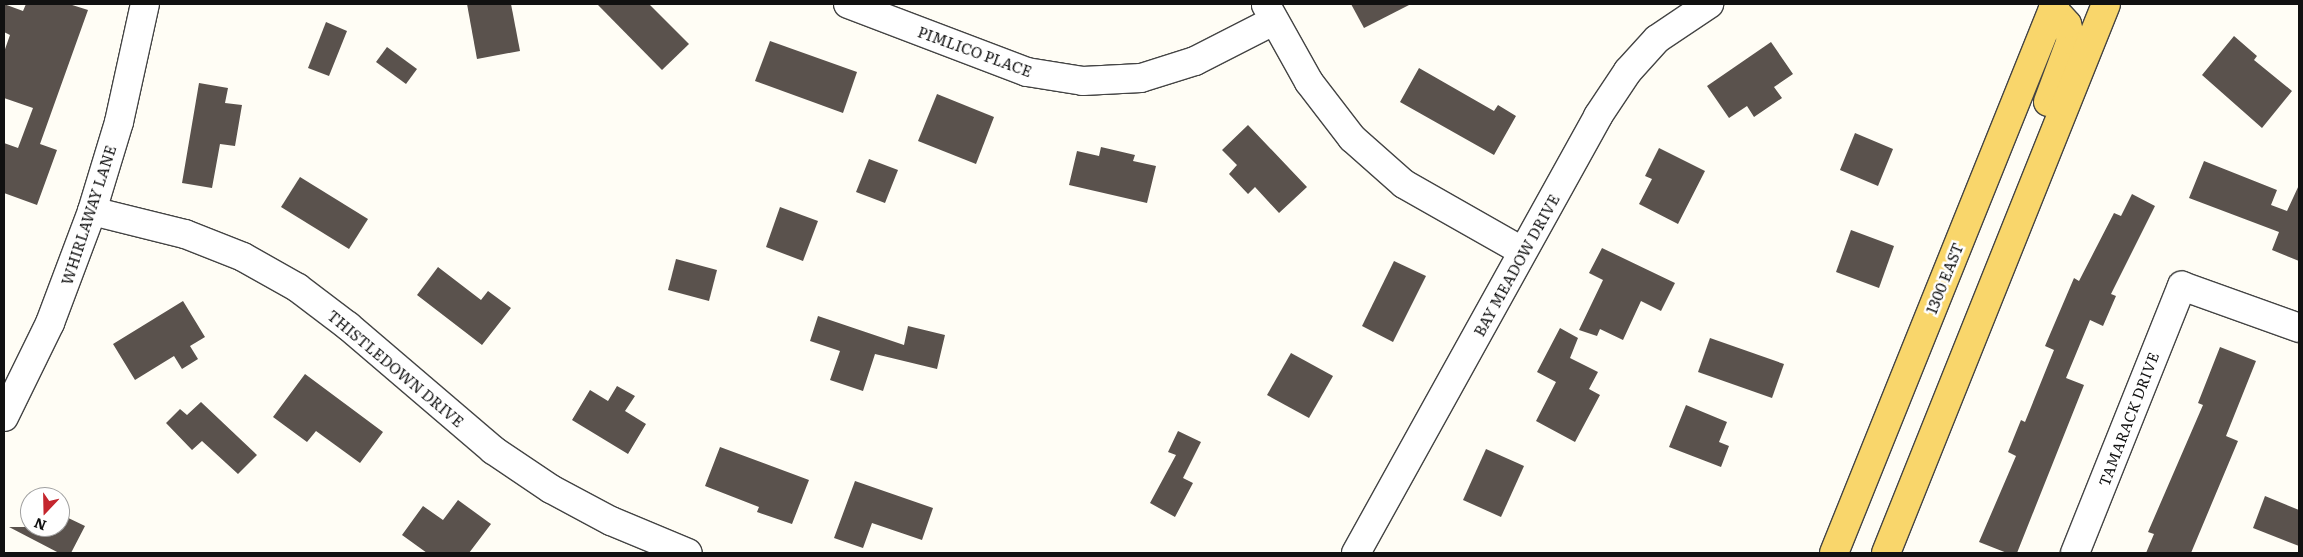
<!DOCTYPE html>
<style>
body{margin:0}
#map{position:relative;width:2303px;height:557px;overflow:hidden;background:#fffdf5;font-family:Literata,serif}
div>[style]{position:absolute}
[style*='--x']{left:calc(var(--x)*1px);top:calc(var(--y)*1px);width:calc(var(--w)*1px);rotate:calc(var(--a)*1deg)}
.building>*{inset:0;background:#5a524d}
.roads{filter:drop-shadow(1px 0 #444) drop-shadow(-1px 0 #444) drop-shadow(0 1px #444) drop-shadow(0 -1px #444)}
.minor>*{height:28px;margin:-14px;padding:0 14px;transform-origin:14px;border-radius:14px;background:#fff}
.major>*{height:28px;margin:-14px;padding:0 14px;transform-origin:14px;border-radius:14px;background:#f9d66b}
span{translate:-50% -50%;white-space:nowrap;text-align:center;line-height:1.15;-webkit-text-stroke:5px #fff;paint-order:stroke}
.street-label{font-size:15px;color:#111}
.frame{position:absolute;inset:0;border:5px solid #111;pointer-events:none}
.north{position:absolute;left:20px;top:487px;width:50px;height:50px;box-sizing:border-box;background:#fff;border:1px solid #a0a0a0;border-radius:50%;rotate:201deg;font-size:14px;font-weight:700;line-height:20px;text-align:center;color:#111}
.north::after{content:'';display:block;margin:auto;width:18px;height:22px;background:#c4262e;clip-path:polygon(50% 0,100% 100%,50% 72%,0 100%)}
</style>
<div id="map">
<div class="building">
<div style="clip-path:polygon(4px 4px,23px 11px,26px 4px,69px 4px,88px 10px,40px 144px,57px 150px,37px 205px,4px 193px,4px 143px,18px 148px,33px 108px,4px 98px,4px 52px,10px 35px,4px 32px)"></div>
<div style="clip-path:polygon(467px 4px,511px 4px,520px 51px,477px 59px)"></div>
<div style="clip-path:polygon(597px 4px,649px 4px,689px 44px,662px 70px)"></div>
<div style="clip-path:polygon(1351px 4px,1411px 4px,1364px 28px)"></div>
<div style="clip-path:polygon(326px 22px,347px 31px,329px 76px,308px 68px)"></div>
<div style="clip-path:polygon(2234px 36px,2257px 56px,2254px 60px,2292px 91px,2262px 128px,2202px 75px)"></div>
<div style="clip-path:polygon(770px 41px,857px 72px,843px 113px,755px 81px)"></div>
<div style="clip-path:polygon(1771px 42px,1793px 74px,1774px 87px,1782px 98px,1754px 117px,1747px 106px,1729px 118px,1707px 86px)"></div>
<div style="clip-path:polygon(387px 47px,417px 69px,406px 84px,376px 62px)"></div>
<div style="clip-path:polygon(1419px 68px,1494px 111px,1498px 105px,1516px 116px,1494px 155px,1400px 102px)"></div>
<div style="clip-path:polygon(199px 83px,228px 88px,225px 103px,242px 105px,235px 146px,220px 144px,212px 188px,182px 183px)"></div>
<div style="clip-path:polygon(937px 94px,994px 117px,976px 164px,918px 141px)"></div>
<div style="clip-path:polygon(1248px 125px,1307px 187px,1279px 213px,1255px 187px,1248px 194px,1229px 174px,1237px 165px,1222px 150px)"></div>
<div style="clip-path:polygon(1855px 133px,1893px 149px,1878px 186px,1840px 170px)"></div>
<div style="clip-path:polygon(1101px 147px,1135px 155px,1133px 161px,1156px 166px,1147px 203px,1069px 185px,1077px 151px,1099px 156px)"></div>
<div style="clip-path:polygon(1659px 148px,1705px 171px,1678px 224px,1639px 204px,1652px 179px,1645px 176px)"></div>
<div style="clip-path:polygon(869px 159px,898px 170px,885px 203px,856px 192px)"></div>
<div style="clip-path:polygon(2204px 161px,2277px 190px,2271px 205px,2287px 211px,2299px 185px,2299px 261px,2272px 250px,2279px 232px,2189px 198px)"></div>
<div style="clip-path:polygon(300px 177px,368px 219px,349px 249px,281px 207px)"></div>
<div style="clip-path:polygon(2132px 194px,2155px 206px,2111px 294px,2116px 296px,2103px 326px,2090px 320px,2066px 378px,2084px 385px,2017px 553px,2007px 553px,1979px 542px,2016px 456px,2008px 452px,2021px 420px,2025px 422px,2054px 350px,2045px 346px,2074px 278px,2079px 281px,2114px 213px,2121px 216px)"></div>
<div style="clip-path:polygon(780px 207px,818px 221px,803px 261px,766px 247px)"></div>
<div style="clip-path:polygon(1851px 230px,1894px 246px,1879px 288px,1836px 272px)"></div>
<div style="clip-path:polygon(1602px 248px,1675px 283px,1661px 311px,1641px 301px,1623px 340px,1600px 329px,1597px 336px,1579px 330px,1603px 280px,1589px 273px)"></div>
<div style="clip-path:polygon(676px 259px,717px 270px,709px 301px,668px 290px)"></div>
<div style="clip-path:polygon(1394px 261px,1426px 276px,1393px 342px,1362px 326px)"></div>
<div style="clip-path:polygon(438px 267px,481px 300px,488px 291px,511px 308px,482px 345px,417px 295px)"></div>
<div style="clip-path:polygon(183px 301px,205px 337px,190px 346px,198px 359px,182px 369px,174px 356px,135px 380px,113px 344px)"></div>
<div style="clip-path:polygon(818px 316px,904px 345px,908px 326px,945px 335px,937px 369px,875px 354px,863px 391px,830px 380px,840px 351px,810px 341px)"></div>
<div style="clip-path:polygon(1560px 328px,1578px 338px,1570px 358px,1598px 372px,1589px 389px,1600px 395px,1575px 442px,1536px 421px,1556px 382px,1537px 372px)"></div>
<div style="clip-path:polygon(1710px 338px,1784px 364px,1772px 398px,1698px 372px)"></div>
<div style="clip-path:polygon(2220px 347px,2256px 361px,2226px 436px,2238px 441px,2191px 553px,2146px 553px,2154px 534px,2148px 532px,2203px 405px,2198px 403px)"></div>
<div style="clip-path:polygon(1291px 353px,1333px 376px,1309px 418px,1267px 395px)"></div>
<div style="clip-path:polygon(305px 374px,383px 432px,360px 463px,316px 431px,307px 442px,273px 417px)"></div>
<div style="clip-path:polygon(617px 386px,635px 396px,625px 411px,646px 424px,628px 454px,572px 420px,590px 390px,608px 401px)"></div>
<div style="clip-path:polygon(201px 402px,257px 455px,238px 474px,202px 441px,192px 450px,166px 423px,180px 409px,187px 415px)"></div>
<div style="clip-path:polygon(1686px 405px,1727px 422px,1719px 442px,1729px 446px,1721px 467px,1669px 447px)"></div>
<div style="clip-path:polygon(1178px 431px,1201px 442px,1183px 478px,1193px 483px,1175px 517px,1150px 503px,1176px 455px,1168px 452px)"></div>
<div style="clip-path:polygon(720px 447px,809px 480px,792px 524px,757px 512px,759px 507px,705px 486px)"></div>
<div style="clip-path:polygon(1486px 449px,1524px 466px,1501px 517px,1463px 500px)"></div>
<div style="clip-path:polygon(855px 481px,933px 508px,922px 540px,872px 523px,863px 548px,834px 538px)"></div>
<div style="clip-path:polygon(2265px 496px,2299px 510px,2299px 546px,2253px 528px)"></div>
<div style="clip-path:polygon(458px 500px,491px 524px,469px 553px,427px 553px,402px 535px,423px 506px,443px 520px)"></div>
<div style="clip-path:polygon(60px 514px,85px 526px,71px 553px,59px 553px,9px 527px,60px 527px)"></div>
</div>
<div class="roads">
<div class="minor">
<div style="--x:848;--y:4;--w:191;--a:20.8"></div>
<div style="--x:1027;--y:72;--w:57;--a:9.1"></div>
<div style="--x:1083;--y:81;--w:58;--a:-3"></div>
<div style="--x:1141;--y:78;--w:57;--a:-17.5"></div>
<div style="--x:1195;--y:61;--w:88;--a:-27.1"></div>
<div style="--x:1266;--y:5;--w:88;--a:60.8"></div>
<div style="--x:1309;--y:82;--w:71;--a:52.5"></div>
<div style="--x:1352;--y:138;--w:69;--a:41.5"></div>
<div style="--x:1404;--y:184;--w:136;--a:29.6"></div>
<div style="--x:92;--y:211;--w:96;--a:13.9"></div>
<div style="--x:185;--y:234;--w:62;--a:21.6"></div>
<div style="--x:243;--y:257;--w:63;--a:29.4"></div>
<div style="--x:298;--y:288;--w:63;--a:37.2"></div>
<div style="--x:348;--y:326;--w:191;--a:40.5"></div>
<div style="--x:493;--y:450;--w:70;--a:33.9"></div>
<div style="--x:551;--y:489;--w:68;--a:28.1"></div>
<div style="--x:611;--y:521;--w:83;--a:22.6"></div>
<div style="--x:4;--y:417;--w:105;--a:-63.9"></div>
<div style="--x:50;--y:323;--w:120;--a:-69.4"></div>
<div style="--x:92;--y:211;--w:93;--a:-73.1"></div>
<div style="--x:119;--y:122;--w:121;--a:-77.6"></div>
<div style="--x:1356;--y:553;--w:500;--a:-61"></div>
<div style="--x:1598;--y:116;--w:54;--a:-56.3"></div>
<div style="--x:1628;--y:71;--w:43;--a:-47.8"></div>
<div style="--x:1657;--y:39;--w:63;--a:-33.9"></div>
<div style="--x:2075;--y:553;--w:288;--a:-68.2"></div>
<div style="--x:2182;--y:286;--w:124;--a:19.7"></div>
</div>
<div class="major">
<div style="--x:2048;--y:102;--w:66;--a:-69.6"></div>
<div style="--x:2071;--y:40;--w:16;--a:-104"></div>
<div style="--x:2067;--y:24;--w:21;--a:-133"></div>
<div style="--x:1834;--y:553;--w:592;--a:-68.07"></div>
<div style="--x:1886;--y:553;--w:591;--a:-68.16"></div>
</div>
</div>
<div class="street-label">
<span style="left:975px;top:51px;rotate:20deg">PIMLICO PLACE</span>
<span style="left:88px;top:215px;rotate:-72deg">WHIRLAWAY LANE</span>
<span style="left:1516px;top:265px;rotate:-61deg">BAY MEADOW DRIVE</span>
<span style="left:1944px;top:278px;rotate:-68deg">1300 EAST</span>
<span style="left:396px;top:368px;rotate:40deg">THISTLEDOWN DRIVE</span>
<span style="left:2128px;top:419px;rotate:-69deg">TAMARACK DRIVE</span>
</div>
<div class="frame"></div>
<div class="north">N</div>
</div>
